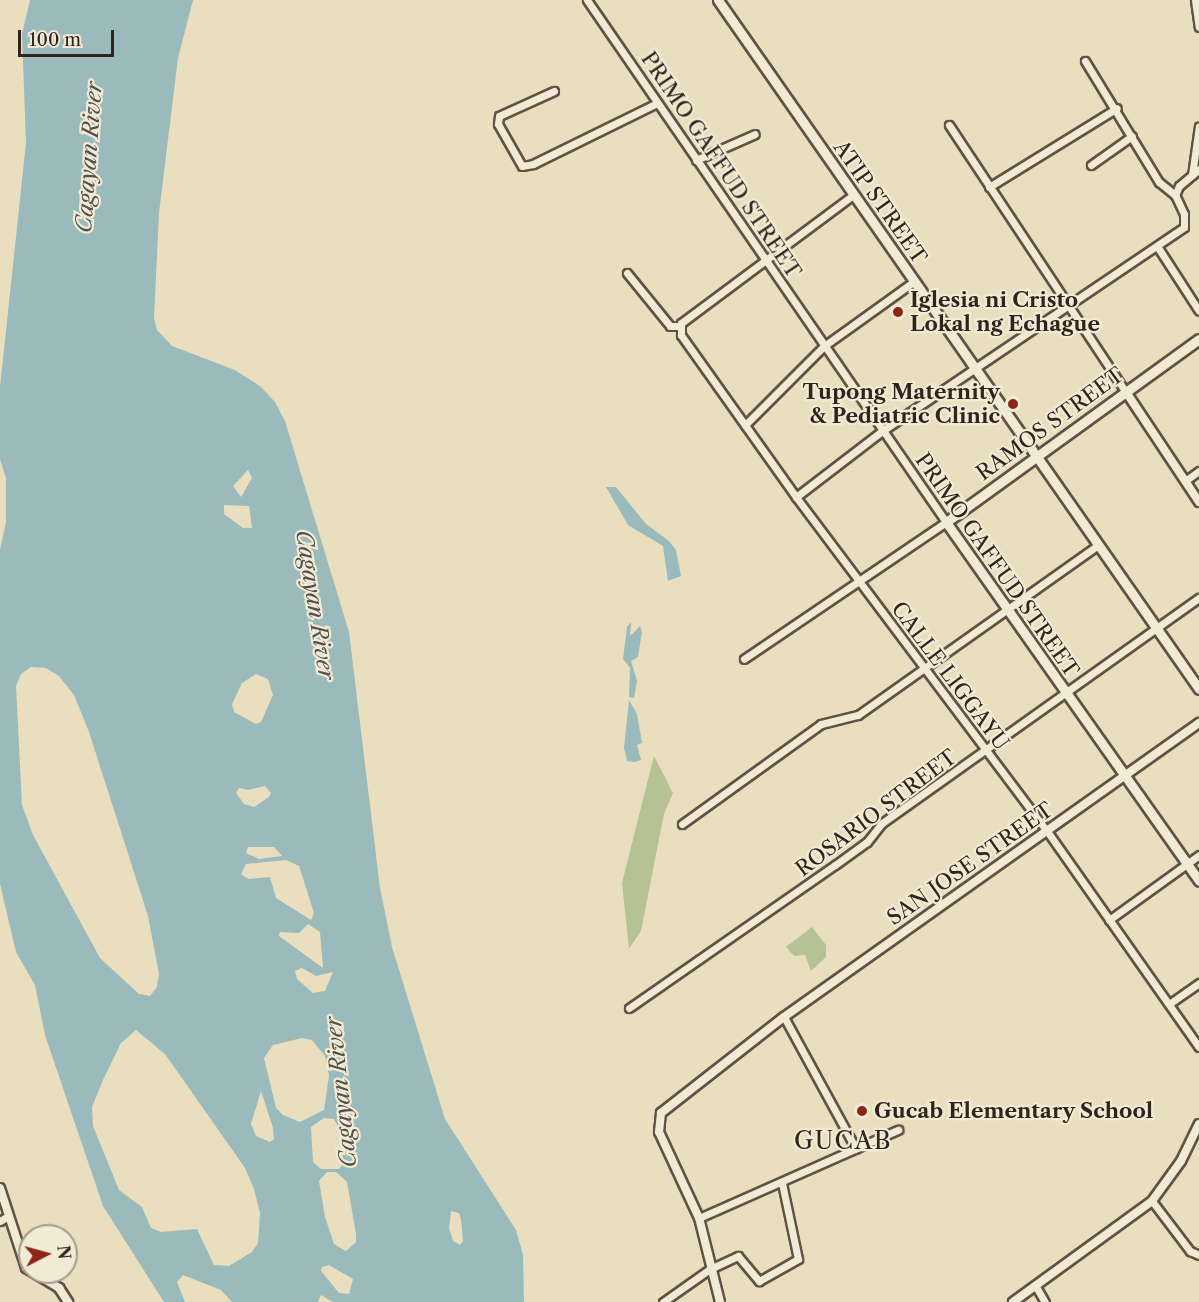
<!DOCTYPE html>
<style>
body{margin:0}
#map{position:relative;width:1199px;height:1302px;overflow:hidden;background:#e9dfbf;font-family:"Libre Caslon Text",serif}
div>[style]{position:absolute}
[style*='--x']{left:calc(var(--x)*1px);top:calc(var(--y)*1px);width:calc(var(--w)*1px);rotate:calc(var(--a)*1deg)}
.green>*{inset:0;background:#b5c293}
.water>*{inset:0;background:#9bbabb}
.roads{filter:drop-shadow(2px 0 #615245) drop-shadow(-2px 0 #615245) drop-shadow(0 2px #615245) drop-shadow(0 -2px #615245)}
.minor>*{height:7px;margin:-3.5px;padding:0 3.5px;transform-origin:3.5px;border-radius:3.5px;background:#f1ead5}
.tertiary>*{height:8px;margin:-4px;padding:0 4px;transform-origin:4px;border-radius:4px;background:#f1ead5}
.secondary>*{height:9px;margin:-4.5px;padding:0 4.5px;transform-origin:4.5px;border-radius:4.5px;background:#f1ead5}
.dots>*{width:16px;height:16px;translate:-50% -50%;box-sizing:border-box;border:3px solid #f1ead5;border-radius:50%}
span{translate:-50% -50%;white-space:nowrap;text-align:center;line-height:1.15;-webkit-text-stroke:4.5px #f1ead5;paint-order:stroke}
.street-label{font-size:21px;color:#34231c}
.poi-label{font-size:21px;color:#34231c;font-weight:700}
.left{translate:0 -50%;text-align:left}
.right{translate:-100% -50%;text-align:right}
.water-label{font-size:22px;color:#53504c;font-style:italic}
.quarter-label{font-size:24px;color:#34231c;letter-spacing:1.5px}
.north{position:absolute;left:18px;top:1224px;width:60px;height:60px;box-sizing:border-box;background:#f1ead5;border:2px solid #a59a8b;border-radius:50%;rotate:84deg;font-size:16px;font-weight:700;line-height:24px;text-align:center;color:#34231c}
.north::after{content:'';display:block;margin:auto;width:21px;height:27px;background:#8f2418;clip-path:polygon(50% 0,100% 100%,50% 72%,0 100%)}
.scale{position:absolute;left:18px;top:30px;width:96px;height:27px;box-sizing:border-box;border:3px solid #34231c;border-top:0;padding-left:8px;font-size:18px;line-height:21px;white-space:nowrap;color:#34231c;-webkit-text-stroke:4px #f1ead5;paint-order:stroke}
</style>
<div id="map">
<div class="green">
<div style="clip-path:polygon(654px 756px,673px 793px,664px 814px,641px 931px,629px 949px,622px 883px)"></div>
<div style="clip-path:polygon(812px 927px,826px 945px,826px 957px,811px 971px,805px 955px,794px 956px,786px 947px)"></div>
</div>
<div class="water">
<div style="clip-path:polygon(evenodd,30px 0,193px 0,178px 58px,159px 213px,154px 319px,157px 330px,172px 346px,235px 370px,260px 386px,275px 402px,285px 421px,349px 632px,380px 888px,392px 947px,445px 1119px,516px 1230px,523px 1255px,524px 1302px,333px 1302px,321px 1295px,318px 1302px,232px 1302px,221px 1290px,183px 1275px,177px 1282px,185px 1302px,164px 1302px,103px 1206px,45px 1035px,35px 985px,16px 952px,0 884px,0 550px,6px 522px,6px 478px,0 459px,0 387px,26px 143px,22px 34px,30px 0,248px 470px,252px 478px,241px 497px,233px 486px,248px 470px,30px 0,224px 505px,249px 506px,252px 528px,243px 528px,224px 514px,224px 505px,30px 0,31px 667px,46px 668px,59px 676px,74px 695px,89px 732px,148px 916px,159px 974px,157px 987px,150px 996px,139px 994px,100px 958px,33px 835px,22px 805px,16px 686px,21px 674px,31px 667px,30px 0,256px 674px,268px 679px,273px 695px,261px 722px,256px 724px,234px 712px,232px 704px,242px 683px,256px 674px,30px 0,265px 786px,271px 793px,269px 797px,254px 807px,244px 804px,236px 793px,239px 788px,248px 790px,265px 786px,30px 0,248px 847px,274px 847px,282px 856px,259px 859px,246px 853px,248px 847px,30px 0,286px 860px,299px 866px,314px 913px,311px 920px,276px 898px,270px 877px,248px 879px,241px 874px,246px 864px,286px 860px,30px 0,308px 924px,320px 932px,323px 968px,279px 936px,280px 932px,299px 933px,308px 924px,30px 0,302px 968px,316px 976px,333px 972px,325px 991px,313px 993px,297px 979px,295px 971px,302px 968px,30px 0,136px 1030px,165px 1054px,245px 1168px,254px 1189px,260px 1213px,258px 1243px,252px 1252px,229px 1266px,214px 1265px,197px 1229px,161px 1232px,151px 1228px,142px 1207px,119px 1190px,93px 1126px,92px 1107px,103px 1080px,121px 1043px,136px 1030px,30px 0,302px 1038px,312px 1040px,325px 1056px,329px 1076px,324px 1110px,300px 1122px,283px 1115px,276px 1108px,264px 1058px,273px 1045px,302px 1038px,30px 0,261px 1091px,273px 1128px,274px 1139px,270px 1142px,256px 1136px,251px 1124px,261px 1091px,30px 0,324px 1118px,334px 1119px,342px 1134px,343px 1164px,339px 1169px,321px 1169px,313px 1162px,311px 1127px,324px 1118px,30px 0,327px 1172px,336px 1172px,347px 1182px,356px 1234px,356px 1242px,346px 1251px,334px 1244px,325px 1217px,319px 1181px,327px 1172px,30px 0,451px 1211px,459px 1213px,461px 1219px,463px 1241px,460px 1245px,453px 1241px,449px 1228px,451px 1211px,30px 0,329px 1265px,353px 1279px,349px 1294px,339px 1293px,321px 1271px,322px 1267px,329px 1265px)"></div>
<div style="clip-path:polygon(606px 487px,616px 487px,646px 524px,669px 541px,676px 550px,681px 576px,668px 581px,663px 546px,628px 525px)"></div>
<div style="clip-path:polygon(631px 622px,630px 636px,640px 626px,642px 632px,638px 657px,631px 661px,637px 681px,634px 698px,629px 697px,630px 668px,623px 659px,627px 627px)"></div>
<div style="clip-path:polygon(629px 700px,637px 714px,642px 743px,637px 745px,641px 760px,634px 762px,627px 761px,624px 748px)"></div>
</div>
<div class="roads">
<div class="minor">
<div style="--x:587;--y:0;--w:634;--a:55.48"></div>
<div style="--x:946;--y:522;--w:244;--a:145.9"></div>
<div style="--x:1195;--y:0;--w:27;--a:82"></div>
<div style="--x:1085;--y:61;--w:142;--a:58.6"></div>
<div style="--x:1159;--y:182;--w:21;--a:39"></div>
<div style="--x:554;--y:91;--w:60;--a:155.6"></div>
<div style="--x:499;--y:116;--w:8;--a:97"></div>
<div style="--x:498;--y:124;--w:48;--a:60.3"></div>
<div style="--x:522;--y:166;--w:11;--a:-10"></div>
<div style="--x:533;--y:164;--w:138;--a:-26.2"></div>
<div style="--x:949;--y:125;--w:320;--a:56.5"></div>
<div style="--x:696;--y:160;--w:64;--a:-23.8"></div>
<div style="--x:1091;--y:165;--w:50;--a:-35.3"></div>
<div style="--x:1192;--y:175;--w:49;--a:-81.9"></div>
<div style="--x:989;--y:187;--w:150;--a:-31.7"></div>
<div style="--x:853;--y:195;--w:214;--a:143.3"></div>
<div style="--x:681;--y:323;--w:12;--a:90"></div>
<div style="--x:681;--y:335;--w:199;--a:54.6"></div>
<div style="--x:796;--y:497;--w:418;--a:53.1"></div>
<div style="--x:1047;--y:831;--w:264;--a:54.9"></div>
<div style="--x:1157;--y:246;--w:77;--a:57.1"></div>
<div style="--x:627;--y:273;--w:68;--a:50.9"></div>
<div style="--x:670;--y:326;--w:10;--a:0"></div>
<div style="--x:745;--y:425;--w:112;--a:-45"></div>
<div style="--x:824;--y:346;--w:110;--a:-35.7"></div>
<div style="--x:1185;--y:481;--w:17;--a:-36"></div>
<div style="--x:796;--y:497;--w:108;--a:-37.5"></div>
<div style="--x:882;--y:431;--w:364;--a:-34"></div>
<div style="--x:1184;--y:227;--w:13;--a:-90"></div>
<div style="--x:1184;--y:214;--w:21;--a:-115"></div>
<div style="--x:1175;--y:195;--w:10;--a:-66"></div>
<div style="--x:1179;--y:186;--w:26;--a:-40"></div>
<div style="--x:682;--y:824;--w:171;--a:-35.7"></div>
<div style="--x:821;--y:724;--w:38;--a:-14"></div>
<div style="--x:858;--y:715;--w:294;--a:-35.3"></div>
<div style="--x:1109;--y:920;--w:111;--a:-35.8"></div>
<div style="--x:1169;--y:1004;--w:37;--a:-35"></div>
<div style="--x:629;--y:1008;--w:251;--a:-34.8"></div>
<div style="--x:835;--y:865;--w:39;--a:-36"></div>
<div style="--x:867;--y:842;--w:24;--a:-52"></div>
<div style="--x:882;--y:823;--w:389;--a:-35.4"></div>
<div style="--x:784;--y:1017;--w:150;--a:61.4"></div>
<div style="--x:1152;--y:1201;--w:63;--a:52.8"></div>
<div style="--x:1190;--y:1251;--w:10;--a:24"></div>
<div style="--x:699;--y:1218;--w:218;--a:-23.9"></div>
<div style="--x:0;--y:1221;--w:9;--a:-32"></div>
<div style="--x:1035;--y:1285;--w:20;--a:60"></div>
<div style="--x:663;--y:1302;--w:57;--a:-35.1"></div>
<div style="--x:710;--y:1269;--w:31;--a:-25"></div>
<div style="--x:738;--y:1256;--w:33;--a:50"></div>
<div style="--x:759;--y:1281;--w:45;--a:-29.4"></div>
<div style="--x:798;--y:1259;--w:78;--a:-101.9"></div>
</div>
<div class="tertiary">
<div style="--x:1126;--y:392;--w:132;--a:56.4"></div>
<div style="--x:0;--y:1188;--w:84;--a:72"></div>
<div style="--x:26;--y:1268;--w:39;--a:31"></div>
<div style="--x:59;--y:1288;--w:17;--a:57"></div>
<div style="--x:720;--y:1302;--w:87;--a:-104"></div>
<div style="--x:699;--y:1218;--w:95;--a:-114.9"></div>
<div style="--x:659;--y:1132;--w:19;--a:-84"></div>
<div style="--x:661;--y:1113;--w:156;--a:-38"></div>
<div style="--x:784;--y:1017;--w:509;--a:-35.32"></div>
<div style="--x:1013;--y:1302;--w:172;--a:-36"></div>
<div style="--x:1152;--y:1201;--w:49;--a:-54.1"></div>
<div style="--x:1181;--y:1161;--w:41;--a:-64.1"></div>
</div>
<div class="secondary">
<div style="--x:718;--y:0;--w:840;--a:55.08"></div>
<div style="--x:1199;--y:339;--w:312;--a:144.1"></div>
<div style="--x:946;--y:522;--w:439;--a:54.8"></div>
</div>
</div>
<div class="dots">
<div style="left:898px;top:312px;background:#8f2418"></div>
<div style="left:1013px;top:404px;background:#8f2418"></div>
<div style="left:862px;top:1111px;background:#8f2418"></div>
</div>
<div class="street-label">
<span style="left:721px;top:165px;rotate:56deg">PRIMO GAFFUD STREET</span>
<span style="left:880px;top:202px;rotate:55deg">ATIP STREET</span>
<span style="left:1050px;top:424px;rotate:-36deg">RAMOS STREET</span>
<span style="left:997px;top:565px;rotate:55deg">PRIMO GAFFUD STREET</span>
<span style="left:950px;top:676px;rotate:53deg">CALLE LIGGAYU</span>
<span style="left:876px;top:813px;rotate:-37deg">ROSARIO STREET</span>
<span style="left:970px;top:864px;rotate:-35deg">SAN JOSE STREET</span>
</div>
<div class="poi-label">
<span class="left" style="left:910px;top:312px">Iglesia ni Cristo<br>Lokal ng Echague</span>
<span class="right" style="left:1000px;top:404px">Tupong Maternity<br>&amp; Pediatric Clinic</span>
<span class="left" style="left:874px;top:1111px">Gucab Elementary School</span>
</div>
<div class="water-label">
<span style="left:89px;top:157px;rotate:-86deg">Cagayan River</span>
<span style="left:315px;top:605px;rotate:81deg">Cagayan River</span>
<span style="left:341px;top:1092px;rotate:-96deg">Cagayan River</span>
</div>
<div class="quarter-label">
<span style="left:843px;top:1141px">GUCAB</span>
</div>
<div class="north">N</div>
<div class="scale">100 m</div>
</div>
